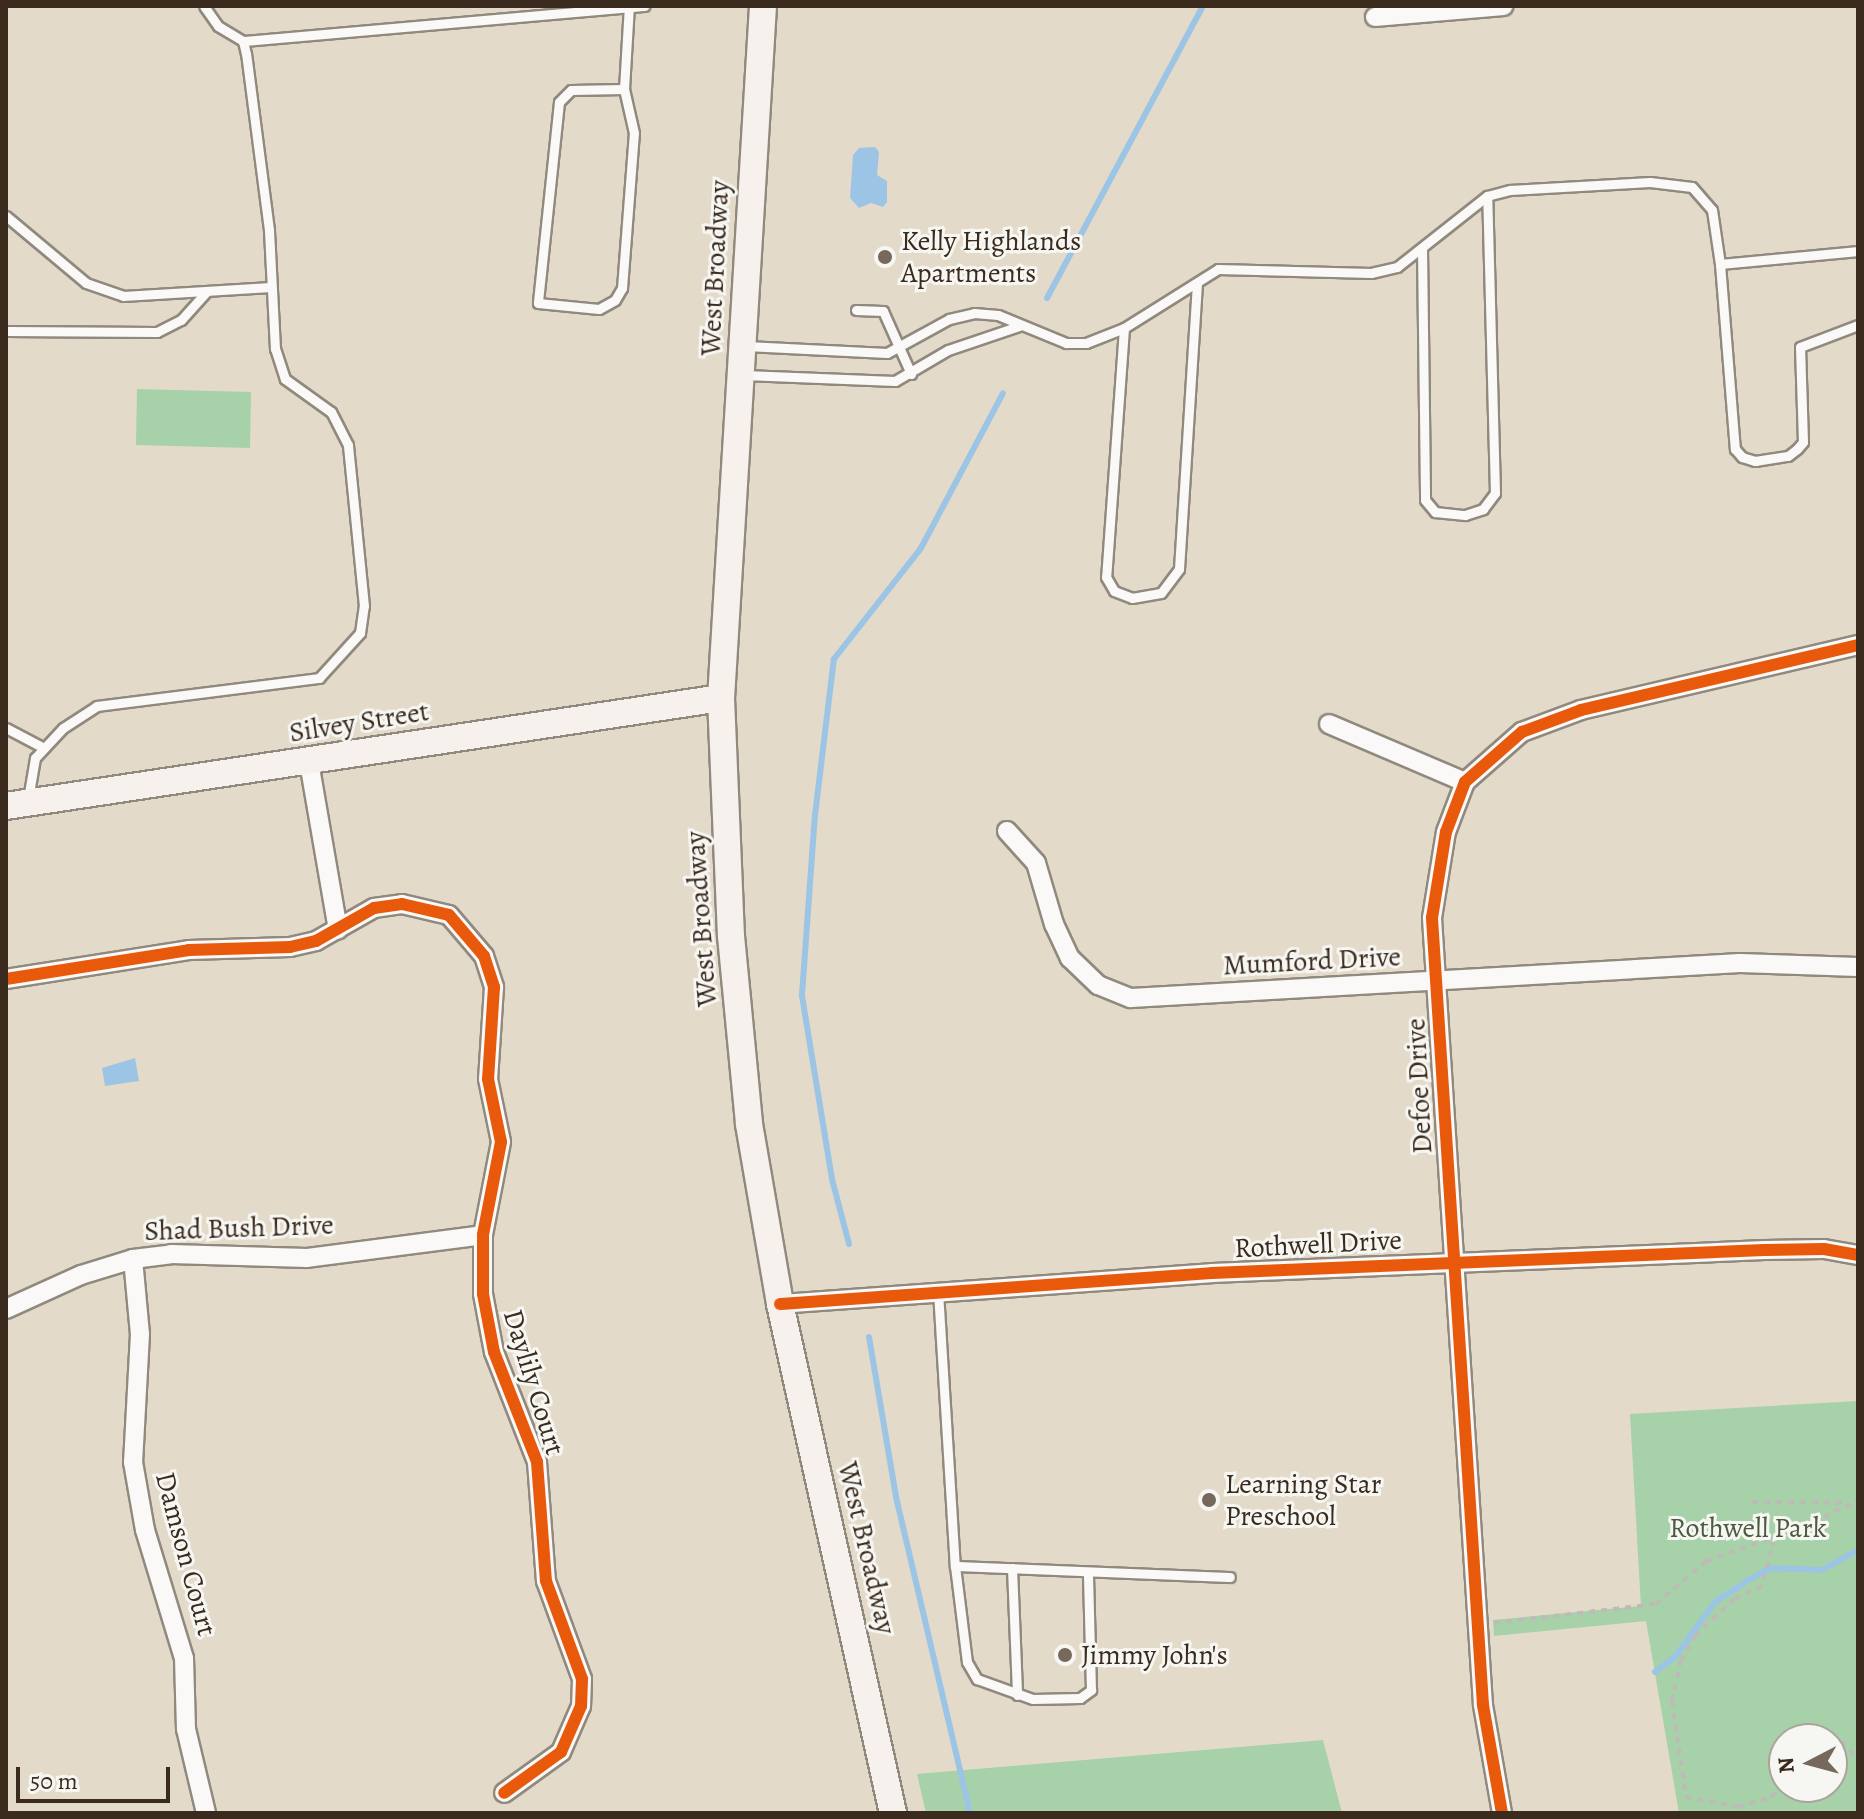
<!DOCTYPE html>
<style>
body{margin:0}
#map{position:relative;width:1864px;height:1819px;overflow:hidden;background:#e3dac9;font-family:Alegreya,serif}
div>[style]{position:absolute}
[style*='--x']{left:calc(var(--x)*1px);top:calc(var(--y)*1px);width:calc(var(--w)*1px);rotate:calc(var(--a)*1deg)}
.green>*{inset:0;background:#a7d1a8}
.water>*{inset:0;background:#9cc5e5}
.stream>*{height:6px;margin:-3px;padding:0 3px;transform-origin:3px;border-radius:3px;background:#9cc5e5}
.path>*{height:4px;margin-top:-2px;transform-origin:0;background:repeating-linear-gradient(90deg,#bebbb6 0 6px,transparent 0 12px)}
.roads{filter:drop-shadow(2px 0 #90897e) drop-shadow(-2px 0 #90897e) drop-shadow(0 2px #90897e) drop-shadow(0 -2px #90897e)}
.lane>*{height:9px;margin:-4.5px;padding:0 4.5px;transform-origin:4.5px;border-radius:4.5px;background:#fbf9f7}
.street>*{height:18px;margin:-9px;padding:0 9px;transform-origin:9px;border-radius:9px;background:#fbf9f7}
.secondary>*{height:26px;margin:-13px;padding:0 13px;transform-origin:13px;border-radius:13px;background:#f6f1ed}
.cycleway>*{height:12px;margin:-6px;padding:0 6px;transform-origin:6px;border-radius:6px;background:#e8590c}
.dots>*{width:22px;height:22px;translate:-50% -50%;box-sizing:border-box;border:4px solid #f6f6f2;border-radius:50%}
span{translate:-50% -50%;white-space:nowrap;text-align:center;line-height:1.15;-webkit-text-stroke:6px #f6f6f2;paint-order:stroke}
.poi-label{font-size:28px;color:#3b2a1e}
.left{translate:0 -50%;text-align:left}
.street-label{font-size:28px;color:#3b2a1e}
.park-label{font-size:28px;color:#4d5a3f}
.frame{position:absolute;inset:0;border:8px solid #3b2a1e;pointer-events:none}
.north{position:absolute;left:1768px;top:1723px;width:80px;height:80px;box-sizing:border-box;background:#f6f6f2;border:2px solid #aba49d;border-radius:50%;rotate:264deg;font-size:22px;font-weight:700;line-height:32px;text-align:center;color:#3b2a1e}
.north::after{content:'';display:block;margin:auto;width:28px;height:36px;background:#76685a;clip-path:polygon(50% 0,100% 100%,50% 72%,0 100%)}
.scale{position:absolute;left:16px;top:1767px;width:154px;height:36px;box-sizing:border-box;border:4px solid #3b2a1e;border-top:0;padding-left:10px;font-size:24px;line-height:28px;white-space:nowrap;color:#3b2a1e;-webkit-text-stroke:6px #f6f6f2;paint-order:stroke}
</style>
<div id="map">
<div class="green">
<div style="clip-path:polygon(137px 389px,251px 392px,250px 448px,136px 445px)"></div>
<div style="clip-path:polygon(evenodd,1858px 1401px,1858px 1813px,1679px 1813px,1646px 1621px,1494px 1636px,1493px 1620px,1641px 1606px,1630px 1414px,1858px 1401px,1832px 1739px,1832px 1787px,1784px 1787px,1784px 1739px,1832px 1739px)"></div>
<div style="clip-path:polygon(1323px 1740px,1342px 1813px,926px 1813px,917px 1774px)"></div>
</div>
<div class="water">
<div style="clip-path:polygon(875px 147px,879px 152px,877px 175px,887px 181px,887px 202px,883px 207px,871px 203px,859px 208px,850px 198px,853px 155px,859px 148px)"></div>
<div style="clip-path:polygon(135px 1058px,139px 1081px,105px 1086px,102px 1068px)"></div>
</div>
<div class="stream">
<div style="--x:1047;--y:298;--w:331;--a:-61.9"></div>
<div style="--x:849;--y:1244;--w:67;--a:-104.7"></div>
<div style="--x:832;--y:1179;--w:186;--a:-99.3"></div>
<div style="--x:802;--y:995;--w:180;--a:-85.9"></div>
<div style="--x:815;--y:815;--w:157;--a:-83.1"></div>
<div style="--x:834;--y:659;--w:141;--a:-51.9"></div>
<div style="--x:921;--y:548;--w:175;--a:-62.1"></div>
<div style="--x:869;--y:1337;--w:162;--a:80.4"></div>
<div style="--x:896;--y:1497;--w:325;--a:76.8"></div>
<div style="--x:1655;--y:1672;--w:25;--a:-37"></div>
<div style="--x:1675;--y:1657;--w:68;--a:-54"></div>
<div style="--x:1715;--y:1602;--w:42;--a:-33.3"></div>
<div style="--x:1750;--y:1579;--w:23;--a:-29"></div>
<div style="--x:1770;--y:1568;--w:52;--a:2.2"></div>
<div style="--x:1822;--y:1570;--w:41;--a:-29.1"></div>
</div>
<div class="path">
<div style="--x:1752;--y:1502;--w:96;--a:0.6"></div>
<div style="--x:1774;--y:1539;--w:49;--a:104.3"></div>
<div style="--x:1762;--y:1586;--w:31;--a:155"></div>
<div style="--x:1734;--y:1599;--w:52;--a:136.5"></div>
<div style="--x:1696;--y:1635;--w:29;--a:121"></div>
<div style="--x:1681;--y:1660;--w:42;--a:102.4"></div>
<div style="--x:1672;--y:1701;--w:97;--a:81.7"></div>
<div style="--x:1686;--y:1797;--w:53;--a:10.9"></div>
<div style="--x:1738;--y:1807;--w:34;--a:-17"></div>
<div style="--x:1771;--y:1797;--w:12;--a:-42"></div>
<div style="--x:1780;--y:1789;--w:21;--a:-79"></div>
<div style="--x:1494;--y:1623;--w:163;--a:-6.7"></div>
<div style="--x:1656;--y:1604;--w:66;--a:-40.7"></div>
<div style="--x:1706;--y:1561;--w:114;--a:-19.6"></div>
<div style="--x:1813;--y:1523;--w:51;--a:-27.1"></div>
<div style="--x:1815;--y:1739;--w:15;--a:0"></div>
<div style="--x:1832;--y:1739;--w:10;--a:11"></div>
<div style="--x:1842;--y:1741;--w:25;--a:50"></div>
</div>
<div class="roads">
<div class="lane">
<div style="--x:243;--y:41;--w:403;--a:-5"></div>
<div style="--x:624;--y:89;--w:53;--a:178.9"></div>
<div style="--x:571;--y:90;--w:17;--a:135"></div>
<div style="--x:559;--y:102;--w:202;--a:96"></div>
<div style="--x:538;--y:303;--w:61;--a:5.6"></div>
<div style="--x:599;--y:309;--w:18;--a:-29"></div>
<div style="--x:615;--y:300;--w:14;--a:-60"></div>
<div style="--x:622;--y:288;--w:155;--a:-85.6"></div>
<div style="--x:634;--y:133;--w:45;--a:-102.8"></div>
<div style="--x:624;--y:89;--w:83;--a:-86.6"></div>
<div style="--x:6;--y:216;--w:104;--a:39.9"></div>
<div style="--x:86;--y:283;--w:39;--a:19"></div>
<div style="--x:123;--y:296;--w:148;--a:-3.5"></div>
<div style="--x:1422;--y:248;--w:252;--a:89.3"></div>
<div style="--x:1425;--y:500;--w:16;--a:50"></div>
<div style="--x:1435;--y:512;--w:30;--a:6"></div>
<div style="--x:1465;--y:515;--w:19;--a:-18"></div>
<div style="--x:1483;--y:509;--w:20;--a:-53"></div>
<div style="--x:1495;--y:493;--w:297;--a:-91.5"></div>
<div style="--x:1720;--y:264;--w:186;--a:85.4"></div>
<div style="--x:1735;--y:449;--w:11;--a:49"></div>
<div style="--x:1742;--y:457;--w:14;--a:17"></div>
<div style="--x:1755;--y:461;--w:33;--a:-9"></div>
<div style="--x:1788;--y:456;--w:11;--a:-38"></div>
<div style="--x:1797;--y:449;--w:9;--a:-49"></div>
<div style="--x:1803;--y:442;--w:95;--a:-91.8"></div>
<div style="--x:1800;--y:347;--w:62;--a:-20.8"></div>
<div style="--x:856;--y:310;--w:27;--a:2"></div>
<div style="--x:883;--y:311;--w:69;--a:66"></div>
<div style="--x:1124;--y:328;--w:250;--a:94.1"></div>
<div style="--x:1106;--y:577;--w:16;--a:60"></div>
<div style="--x:1114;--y:591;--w:19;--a:21"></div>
<div style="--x:1132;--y:598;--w:29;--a:-10"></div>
<div style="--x:1161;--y:593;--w:30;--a:-53"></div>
<div style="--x:1179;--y:569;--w:285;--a:-86.4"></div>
<div style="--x:6;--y:331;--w:151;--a:0.4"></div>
<div style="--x:157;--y:332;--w:27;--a:-27"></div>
<div style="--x:181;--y:320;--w:39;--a:-48"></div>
<div style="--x:746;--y:346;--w:141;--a:2.8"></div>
<div style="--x:887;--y:353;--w:71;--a:-28.7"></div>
<div style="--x:949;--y:319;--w:26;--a:-13"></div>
<div style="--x:974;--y:313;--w:24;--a:5"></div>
<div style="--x:998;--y:315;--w:74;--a:22.4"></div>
<div style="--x:1066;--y:343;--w:20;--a:0"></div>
<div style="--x:1086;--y:343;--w:41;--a:-21.5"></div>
<div style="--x:1124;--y:328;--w:111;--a:-32.1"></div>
<div style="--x:1218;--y:269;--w:153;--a:1.5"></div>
<div style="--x:1371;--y:273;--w:27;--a:-13"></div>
<div style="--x:1397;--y:267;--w:115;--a:-38.3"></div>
<div style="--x:1487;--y:196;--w:24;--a:-15"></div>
<div style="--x:1510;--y:190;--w:140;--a:-3.3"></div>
<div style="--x:1650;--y:182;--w:42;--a:6.8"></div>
<div style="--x:1692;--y:187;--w:30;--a:49"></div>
<div style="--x:1712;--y:210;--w:55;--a:81.6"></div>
<div style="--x:1720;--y:264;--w:139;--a:-5.4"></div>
<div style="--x:744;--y:375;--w:151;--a:2.3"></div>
<div style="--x:895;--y:381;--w:61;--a:-30.3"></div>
<div style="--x:948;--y:350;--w:75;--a:-18.7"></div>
<div style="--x:6;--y:728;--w:43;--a:27.8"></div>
<div style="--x:28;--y:799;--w:42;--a:-80.3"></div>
<div style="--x:35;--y:758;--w:41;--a:-47"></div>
<div style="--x:63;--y:728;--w:40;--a:-32.9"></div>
<div style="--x:97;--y:706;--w:224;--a:-7.2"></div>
<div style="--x:319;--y:678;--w:61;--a:-47.7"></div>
<div style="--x:360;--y:633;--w:27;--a:-82"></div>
<div style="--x:364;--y:606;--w:162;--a:-95.7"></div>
<div style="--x:348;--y:445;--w:37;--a:-117"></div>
<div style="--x:331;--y:412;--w:57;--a:-144.3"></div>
<div style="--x:285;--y:379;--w:32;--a:-108"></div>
<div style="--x:275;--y:349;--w:119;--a:-92.9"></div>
<div style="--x:269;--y:230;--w:177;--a:-97.4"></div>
<div style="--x:246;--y:54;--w:13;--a:-103"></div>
<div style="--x:243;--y:41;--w:29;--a:-149"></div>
<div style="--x:218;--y:26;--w:24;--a:-125"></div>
<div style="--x:938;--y:1291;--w:276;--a:86.5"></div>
<div style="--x:955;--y:1566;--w:275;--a:2.3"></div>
<div style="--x:955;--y:1566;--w:97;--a:82.9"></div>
<div style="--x:967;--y:1662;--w:20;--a:60"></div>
<div style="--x:977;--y:1679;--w:59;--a:19.7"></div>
<div style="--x:1033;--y:1699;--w:47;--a:-1.2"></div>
<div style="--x:1080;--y:1698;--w:14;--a:-36"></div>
<div style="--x:1091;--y:1690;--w:118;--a:-91.5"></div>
<div style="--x:1012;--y:1568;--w:127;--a:87.7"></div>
</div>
<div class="street">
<div style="--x:1375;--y:17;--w:129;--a:-4.9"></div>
<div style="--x:1329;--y:724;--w:148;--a:23.1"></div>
<div style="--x:309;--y:762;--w:170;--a:80.2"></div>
<div style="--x:1007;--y:831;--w:43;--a:47.8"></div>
<div style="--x:1036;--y:863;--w:64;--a:73.6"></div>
<div style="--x:1054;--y:924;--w:38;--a:65"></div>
<div style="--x:1070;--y:958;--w:39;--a:44"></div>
<div style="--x:1098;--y:985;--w:35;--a:22"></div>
<div style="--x:1131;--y:998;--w:610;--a:-3.29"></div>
<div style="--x:1740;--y:963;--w:118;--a:1.9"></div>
<div style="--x:6;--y:979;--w:185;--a:-9"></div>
<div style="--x:189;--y:950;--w:101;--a:-1.7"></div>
<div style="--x:290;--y:947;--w:27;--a:-13"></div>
<div style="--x:316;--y:941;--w:67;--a:-29.6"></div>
<div style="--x:374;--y:908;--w:28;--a:-8"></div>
<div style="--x:402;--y:904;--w:48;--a:13.2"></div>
<div style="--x:449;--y:915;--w:54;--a:49.5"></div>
<div style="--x:484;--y:956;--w:33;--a:72"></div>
<div style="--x:494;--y:987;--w:92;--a:93.7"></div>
<div style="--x:488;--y:1079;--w:64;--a:78.3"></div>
<div style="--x:501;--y:1142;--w:95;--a:101"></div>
<div style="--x:483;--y:1235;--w:59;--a:90"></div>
<div style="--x:483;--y:1294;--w:59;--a:79.3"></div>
<div style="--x:494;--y:1352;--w:118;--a:68.6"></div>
<div style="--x:537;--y:1462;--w:119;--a:85.7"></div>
<div style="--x:546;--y:1581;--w:104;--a:69.8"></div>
<div style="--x:582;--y:1679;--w:27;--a:92"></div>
<div style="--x:581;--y:1706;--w:50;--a:113.5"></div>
<div style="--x:561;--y:1752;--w:70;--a:144.3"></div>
<div style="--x:133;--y:1259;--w:75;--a:84.7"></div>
<div style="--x:140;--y:1334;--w:128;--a:93.1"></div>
<div style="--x:133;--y:1462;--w:69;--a:80"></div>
<div style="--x:145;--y:1530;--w:134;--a:73.1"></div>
<div style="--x:184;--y:1658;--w:71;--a:88.4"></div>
<div style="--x:186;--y:1729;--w:86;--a:76.6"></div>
<div style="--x:780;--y:1304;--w:433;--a:-4.1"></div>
<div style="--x:1212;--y:1273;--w:553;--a:-2.38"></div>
<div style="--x:1765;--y:1250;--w:59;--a:-1"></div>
<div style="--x:1824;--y:1249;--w:35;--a:10"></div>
<div style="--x:6;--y:1309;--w:82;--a:-24.4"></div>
<div style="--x:81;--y:1275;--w:54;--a:-17.1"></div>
<div style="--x:133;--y:1259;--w:38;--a:-7"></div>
<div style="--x:171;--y:1254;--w:136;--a:1.7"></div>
<div style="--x:307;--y:1258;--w:177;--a:-7.4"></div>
<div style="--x:1502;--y:1813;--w:110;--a:-100"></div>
<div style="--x:1483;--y:1705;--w:789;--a:-93.71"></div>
<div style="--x:1432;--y:918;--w:87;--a:-80.8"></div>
<div style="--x:1446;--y:832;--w:53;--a:-69.2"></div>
<div style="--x:1465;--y:782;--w:76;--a:-41.3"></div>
<div style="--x:1522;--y:732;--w:63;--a:-20.4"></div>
<div style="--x:1581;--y:710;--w:285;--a:-13.2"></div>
</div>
<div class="secondary">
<div style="--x:763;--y:6;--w:693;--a:93.47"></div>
<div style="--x:721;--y:698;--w:238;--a:87.6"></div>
<div style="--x:731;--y:936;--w:189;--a:84.5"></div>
<div style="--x:749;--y:1124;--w:183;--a:80.2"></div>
<div style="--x:780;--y:1304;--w:521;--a:77.48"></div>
<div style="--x:6;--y:806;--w:723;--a:-8.59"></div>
</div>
</div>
<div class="cycleway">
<div style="--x:6;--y:979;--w:185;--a:-9"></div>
<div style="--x:189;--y:950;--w:101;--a:-1.7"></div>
<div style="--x:290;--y:947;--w:27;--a:-13"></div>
<div style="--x:316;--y:941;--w:67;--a:-29.6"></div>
<div style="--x:374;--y:908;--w:28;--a:-8"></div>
<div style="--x:402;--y:904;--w:48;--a:13.2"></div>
<div style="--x:449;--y:915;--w:54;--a:49.5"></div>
<div style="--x:484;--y:956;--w:33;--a:72"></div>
<div style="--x:494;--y:987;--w:92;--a:93.7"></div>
<div style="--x:488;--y:1079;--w:64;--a:78.3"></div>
<div style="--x:501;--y:1142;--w:95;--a:101"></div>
<div style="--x:483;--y:1235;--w:59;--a:90"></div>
<div style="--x:483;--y:1294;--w:59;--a:79.3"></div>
<div style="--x:494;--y:1352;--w:118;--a:68.6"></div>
<div style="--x:537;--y:1462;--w:119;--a:85.7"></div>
<div style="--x:546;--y:1581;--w:104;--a:69.8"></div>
<div style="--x:582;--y:1679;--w:27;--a:92"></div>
<div style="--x:581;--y:1706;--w:50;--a:113.5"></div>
<div style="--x:561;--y:1752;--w:70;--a:144.3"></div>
<div style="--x:780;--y:1304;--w:433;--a:-4.1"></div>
<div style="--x:1212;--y:1273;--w:553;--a:-2.38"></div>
<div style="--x:1765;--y:1250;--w:59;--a:-1"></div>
<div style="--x:1824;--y:1249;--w:35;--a:10"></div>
<div style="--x:1502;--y:1813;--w:110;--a:-100"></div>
<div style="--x:1483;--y:1705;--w:789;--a:-93.71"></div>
<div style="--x:1432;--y:918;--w:87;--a:-80.8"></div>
<div style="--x:1446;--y:832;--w:53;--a:-69.2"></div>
<div style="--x:1465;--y:782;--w:76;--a:-41.3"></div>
<div style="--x:1522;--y:732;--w:63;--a:-20.4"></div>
<div style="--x:1581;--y:710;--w:285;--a:-13.2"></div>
</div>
<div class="dots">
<div style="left:885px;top:257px;background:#76685a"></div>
<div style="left:1209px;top:1500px;background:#76685a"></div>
<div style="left:1065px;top:1655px;background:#76685a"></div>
</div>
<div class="poi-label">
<span class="left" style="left:901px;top:257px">Kelly Highlands<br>Apartments</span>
<span class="left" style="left:1225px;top:1500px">Learning Star<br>Preschool</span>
<span class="left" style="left:1081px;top:1655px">Jimmy John's</span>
</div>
<div class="street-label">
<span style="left:715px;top:268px;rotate:-87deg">West Broadway</span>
<span style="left:359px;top:722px;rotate:-9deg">Silvey Street</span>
<span style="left:701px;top:919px;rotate:-94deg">West Broadway</span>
<span style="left:1312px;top:961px;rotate:-3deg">Mumford Drive</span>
<span style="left:1419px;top:1086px;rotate:-93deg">Defoe Drive</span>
<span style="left:239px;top:1228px;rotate:-2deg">Shad Bush Drive</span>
<span style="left:1318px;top:1244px;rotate:-3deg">Rothwell Drive</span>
<span style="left:534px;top:1382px;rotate:73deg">Daylily Court</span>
<span style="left:867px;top:1548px;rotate:77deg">West Broadway</span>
<span style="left:186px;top:1554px;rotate:75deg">Damson Court</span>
</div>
<div class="park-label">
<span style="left:1748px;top:1528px">Rothwell Park</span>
</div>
<div class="frame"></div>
<div class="north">N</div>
<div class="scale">50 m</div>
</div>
